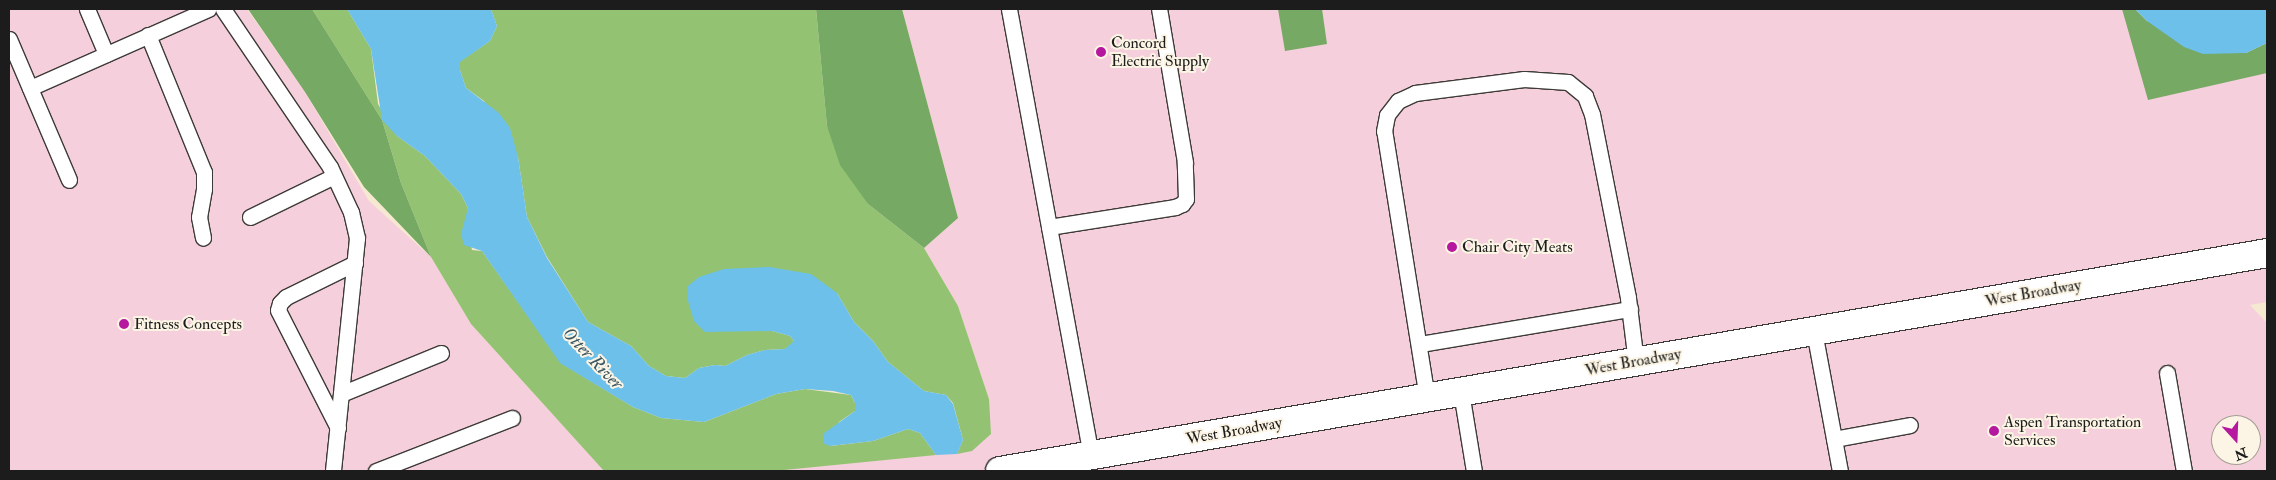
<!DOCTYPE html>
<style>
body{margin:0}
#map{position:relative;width:2276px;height:480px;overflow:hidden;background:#f6e9d1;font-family:"IM FELL Double Pica",serif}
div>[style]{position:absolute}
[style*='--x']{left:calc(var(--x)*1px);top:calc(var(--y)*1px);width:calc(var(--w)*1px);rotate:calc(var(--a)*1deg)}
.built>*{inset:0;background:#f5cfdb}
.green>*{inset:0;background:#93c372}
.forest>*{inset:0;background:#76a964}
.water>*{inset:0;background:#6cc0e9}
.roads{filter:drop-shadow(1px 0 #3d3b37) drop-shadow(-1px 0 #3d3b37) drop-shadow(0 1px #3d3b37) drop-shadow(0 -1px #3d3b37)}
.service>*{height:15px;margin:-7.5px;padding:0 7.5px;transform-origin:7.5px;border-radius:7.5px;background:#fff}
.secondary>*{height:28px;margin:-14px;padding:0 14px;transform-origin:14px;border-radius:14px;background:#fff}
.dots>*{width:14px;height:14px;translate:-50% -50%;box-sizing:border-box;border:2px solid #fcf5e5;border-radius:50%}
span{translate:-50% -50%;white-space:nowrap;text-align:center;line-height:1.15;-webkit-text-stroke:4px #fcf5e5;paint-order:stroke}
.poi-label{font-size:16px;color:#1c1c1c}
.left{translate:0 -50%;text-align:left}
.street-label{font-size:16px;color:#1c1c1c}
.water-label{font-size:18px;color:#385564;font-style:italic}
.frame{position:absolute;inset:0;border:10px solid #1c1c1c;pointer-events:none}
.north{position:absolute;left:2211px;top:415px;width:50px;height:50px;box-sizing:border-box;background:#fcf5e5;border:1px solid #a29e95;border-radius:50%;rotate:160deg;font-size:14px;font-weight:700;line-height:20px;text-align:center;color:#1c1c1c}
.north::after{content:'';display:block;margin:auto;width:18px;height:22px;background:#b5179e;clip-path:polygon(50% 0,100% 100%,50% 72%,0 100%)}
</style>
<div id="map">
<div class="built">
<div style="clip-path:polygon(9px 9px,247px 9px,305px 92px,369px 201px,431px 257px,471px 324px,604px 471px,9px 471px)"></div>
<div style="clip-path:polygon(evenodd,902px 9px,2267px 9px,2267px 302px,2250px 305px,2267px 323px,2267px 471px,748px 471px,984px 441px,989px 399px,958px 306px,924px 248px,958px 218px,902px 9px,2221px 425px,2251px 425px,2251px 455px,2221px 455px,2221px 425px)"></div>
</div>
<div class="green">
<div style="clip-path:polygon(312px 9px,347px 9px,371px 49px,378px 104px,397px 136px,425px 156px,461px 194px,468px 208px,466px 221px,472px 250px,482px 251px,561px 363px,633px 407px,661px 418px,704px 422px,776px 394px,805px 389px,851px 395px,855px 403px,855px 411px,839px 422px,830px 446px,873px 441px,908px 429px,920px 433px,936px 455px,774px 471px,604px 471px,471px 324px,431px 257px,401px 183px,382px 120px)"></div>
<div style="clip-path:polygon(491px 9px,816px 9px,827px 126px,868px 204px,924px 248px,958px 306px,989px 399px,991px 434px,972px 451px,957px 454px,963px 440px,953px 403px,946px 395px,924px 391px,888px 362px,873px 341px,854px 322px,837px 293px,747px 330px,772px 331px,790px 336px,794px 341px,793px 344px,785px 349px,765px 350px,747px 355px,725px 366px,715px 365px,699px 368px,685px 378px,666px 376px,649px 366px,631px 346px,588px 322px,547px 257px,527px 217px,518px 157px,484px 101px,466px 88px,460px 70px,459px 62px,490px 41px,497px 26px)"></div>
</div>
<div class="forest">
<div style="clip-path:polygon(248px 9px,312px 9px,382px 120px,401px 183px,431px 257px,364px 187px,305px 92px)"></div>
<div style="clip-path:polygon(816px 9px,902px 9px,958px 218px,924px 248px,868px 204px,840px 165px,827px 126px)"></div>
<div style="clip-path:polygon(1278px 9px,1322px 9px,1327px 44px,1285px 51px)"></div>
<div style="clip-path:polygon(2122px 9px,2135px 9px,2147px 21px,2246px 53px,2267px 43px,2267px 73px,2148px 100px)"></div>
</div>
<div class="water">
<div style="clip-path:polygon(347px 9px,491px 9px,497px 26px,490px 41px,460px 62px,460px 70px,466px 88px,499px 113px,510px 128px,518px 157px,527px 217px,547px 258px,588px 322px,631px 346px,649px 366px,666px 376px,685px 378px,699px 368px,715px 365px,725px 366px,747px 355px,765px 350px,785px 349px,794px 341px,790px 336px,772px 331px,705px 332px,694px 321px,688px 301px,688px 286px,699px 277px,724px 269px,769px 267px,811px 274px,837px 293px,854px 322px,873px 341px,888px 362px,924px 391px,946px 395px,953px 404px,963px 440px,957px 454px,936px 455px,920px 433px,908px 429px,873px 441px,830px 446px,823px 443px,823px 434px,855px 411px,855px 403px,851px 395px,833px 391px,805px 389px,776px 394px,704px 422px,661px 418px,633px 407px,560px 363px,482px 251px,464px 245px,461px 234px,468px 208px,461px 194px,425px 156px,397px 136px,382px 120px,371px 49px)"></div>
<div style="clip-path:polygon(2135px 9px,2267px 9px,2267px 43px,2246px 53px,2203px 54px,2184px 47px,2147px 21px)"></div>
</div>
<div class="roads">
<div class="service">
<div style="--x:87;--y:9;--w:49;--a:67.1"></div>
<div style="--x:223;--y:9;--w:191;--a:55.9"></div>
<div style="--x:330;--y:167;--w:50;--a:65"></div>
<div style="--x:351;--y:212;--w:27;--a:77"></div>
<div style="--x:357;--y:238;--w:234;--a:95.9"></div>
<div style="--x:1009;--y:9;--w:453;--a:79.6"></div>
<div style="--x:148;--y:35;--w:148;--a:67.8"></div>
<div style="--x:204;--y:172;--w:17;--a:90"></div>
<div style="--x:204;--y:189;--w:28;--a:100"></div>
<div style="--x:199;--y:217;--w:21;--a:79"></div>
<div style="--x:9;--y:39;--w:153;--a:66.9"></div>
<div style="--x:30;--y:88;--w:195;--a:-23.9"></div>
<div style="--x:250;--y:217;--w:93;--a:-26"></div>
<div style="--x:1049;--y:227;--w:128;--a:-9"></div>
<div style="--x:1175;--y:207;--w:8;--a:-23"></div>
<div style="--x:1182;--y:204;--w:6;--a:-51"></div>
<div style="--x:1186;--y:199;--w:37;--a:-92"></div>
<div style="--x:1185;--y:162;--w:155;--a:-99.6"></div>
<div style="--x:1814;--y:331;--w:142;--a:79.5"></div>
<div style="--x:1420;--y:344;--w:213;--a:-9.5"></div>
<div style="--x:2167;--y:373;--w:99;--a:80.2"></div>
<div style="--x:1461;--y:392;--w:80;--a:80.7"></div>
<div style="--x:341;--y:394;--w:108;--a:-22.3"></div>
<div style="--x:1427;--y:398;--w:270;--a:-99.1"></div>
<div style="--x:1384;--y:131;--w:16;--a:-79"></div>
<div style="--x:1387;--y:115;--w:18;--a:-52"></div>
<div style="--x:1398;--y:101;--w:19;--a:-25"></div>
<div style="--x:1415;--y:93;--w:110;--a:-7.3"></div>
<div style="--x:1524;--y:79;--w:44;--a:3.9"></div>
<div style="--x:1568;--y:82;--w:22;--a:39"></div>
<div style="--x:1585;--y:96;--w:19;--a:69"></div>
<div style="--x:1592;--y:114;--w:187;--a:78.9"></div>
<div style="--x:1628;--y:298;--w:64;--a:82.9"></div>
<div style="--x:338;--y:428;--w:132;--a:-117"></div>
<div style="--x:278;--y:310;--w:7;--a:-74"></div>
<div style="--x:280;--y:303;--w:8;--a:-45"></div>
<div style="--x:286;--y:297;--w:77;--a:-26.2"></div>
<div style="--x:1834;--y:439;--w:77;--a:-10.4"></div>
<div style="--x:376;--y:471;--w:146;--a:-21.3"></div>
</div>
<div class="secondary">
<div style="--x:1000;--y:471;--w:1286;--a:-9.76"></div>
</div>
</div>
<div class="dots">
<div style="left:1101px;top:52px;background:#b5179e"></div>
<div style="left:1452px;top:247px;background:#b5179e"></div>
<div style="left:124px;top:324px;background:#b5179e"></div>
<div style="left:1994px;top:431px;background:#b5179e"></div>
</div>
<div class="poi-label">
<span class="left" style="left:1111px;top:52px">Concord<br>Electric Supply</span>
<span class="left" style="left:1462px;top:247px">Chair City Meats</span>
<span class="left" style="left:134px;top:324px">Fitness Concepts</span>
<span class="left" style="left:2004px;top:431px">Aspen Transportation<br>Services</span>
</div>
<div class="street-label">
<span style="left:2033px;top:293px;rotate:-10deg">West Broadway</span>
<span style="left:1633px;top:362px;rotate:-10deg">West Broadway</span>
<span style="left:1234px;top:431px;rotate:-10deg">West Broadway</span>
</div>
<div class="water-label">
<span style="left:592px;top:359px;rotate:46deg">Otter River</span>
</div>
<div class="frame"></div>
<div class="north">N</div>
</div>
